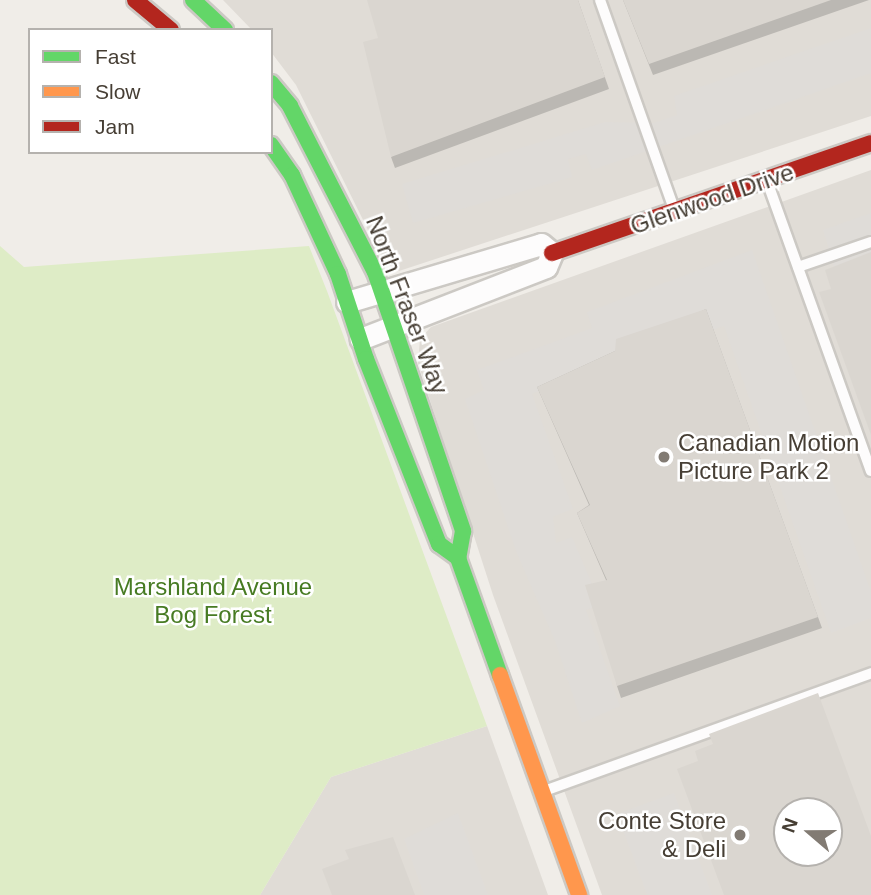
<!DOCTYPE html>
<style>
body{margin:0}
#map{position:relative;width:871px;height:895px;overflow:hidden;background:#f0ede8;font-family:Arial,sans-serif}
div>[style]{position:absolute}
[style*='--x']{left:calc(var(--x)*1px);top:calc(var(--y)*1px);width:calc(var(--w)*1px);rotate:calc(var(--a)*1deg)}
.industrial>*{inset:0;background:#e0dcd6}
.green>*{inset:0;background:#deecc6}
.parking>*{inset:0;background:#dfdcd8}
.roads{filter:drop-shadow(2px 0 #ccc9c4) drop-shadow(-2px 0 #ccc9c4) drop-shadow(0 2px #ccc9c4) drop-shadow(0 -2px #ccc9c4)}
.lane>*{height:10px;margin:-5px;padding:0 5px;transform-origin:5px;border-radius:5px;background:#fdfcfc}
.street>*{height:21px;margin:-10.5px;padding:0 10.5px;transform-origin:10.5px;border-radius:10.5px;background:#fdfcfc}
.fast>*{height:16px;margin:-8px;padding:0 8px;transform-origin:8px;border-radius:8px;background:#63d668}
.slow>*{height:16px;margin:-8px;padding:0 8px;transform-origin:8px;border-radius:8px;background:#ff974d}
.jam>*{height:16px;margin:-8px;padding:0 8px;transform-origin:8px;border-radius:8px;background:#b3261e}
.wall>*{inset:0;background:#bbb8b3}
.building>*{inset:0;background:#dad6d0}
.dots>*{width:19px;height:19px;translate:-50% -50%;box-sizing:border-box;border:4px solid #fff;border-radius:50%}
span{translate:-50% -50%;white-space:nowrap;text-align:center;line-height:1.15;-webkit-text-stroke:5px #fff;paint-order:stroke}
.street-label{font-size:24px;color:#463e34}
.poi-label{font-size:24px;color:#463e34}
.left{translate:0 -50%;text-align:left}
.right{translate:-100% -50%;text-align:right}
.park-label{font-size:24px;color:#477b23}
.legend{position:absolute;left:28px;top:28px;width:245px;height:126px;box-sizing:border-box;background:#fff;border:2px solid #b5b2ae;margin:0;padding:9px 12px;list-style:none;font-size:21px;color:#463e34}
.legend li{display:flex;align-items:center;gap:14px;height:35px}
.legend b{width:35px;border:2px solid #b5b2ae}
.north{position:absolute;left:773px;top:797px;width:70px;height:70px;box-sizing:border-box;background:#fff;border:2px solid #b5b2ae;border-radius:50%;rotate:290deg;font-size:19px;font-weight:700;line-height:28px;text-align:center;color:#463e34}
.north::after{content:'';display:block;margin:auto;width:24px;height:32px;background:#827b73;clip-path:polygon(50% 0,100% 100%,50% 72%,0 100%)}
</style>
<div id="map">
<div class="industrial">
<div style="clip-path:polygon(223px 0,871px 0,871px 116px,399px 271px,387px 264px,378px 250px,296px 85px,271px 52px,271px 30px,252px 30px)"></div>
<div style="clip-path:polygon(evenodd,871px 170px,871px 895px,602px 895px,493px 595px,418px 363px,420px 339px,431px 327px,871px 170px,787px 811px,829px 811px,829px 853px,787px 853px,787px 811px)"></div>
<div style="clip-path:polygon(487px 726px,548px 895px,260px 895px,331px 777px)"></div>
</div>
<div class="green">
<div style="clip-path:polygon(0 246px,24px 267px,309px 246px,327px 291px,487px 726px,331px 777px,260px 895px,0 895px)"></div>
</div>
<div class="parking">
<div style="clip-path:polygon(871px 28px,871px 73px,592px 170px,586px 154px,568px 159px,572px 177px,413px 223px,402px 184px,605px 122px,654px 123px,677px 115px,674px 96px)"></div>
<div style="clip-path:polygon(871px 213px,871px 275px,840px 287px,823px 230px)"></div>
<div style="clip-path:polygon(752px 250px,871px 592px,871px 618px,831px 633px,724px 326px,602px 365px,532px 394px,573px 509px,553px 517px,556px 543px,572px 537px,601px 605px,586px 610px,620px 706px,582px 723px,555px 641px,516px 551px,465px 399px,484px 390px,477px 370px,592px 328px,587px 312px)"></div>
<div style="clip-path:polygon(674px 793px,712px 895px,647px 895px,617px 814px)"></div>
<div style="clip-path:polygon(458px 813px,488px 895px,424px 895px,404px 839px)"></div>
</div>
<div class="roads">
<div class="lane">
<div style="--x:600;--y:0;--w:222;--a:70.5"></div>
<div style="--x:767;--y:181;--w:308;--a:70.3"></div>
<div style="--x:798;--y:267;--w:77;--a:-18.9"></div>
<div style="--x:544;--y:791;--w:348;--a:-19.8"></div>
</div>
<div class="street">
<div style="--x:347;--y:302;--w:202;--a:-16.6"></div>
<div style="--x:541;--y:244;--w:14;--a:39"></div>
<div style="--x:552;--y:253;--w:15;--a:113"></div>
<div style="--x:546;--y:267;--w:199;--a:158.8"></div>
</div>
<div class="fast">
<div style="--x:193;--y:0;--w:44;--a:43.2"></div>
<div style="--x:271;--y:83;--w:30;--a:50"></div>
<div style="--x:290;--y:106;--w:186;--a:62.9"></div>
<div style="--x:375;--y:272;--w:274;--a:71.2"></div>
<div style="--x:463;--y:531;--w:27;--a:100"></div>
<div style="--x:458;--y:558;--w:124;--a:70.3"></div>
<div style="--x:271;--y:145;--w:37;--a:55"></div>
<div style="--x:292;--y:175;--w:109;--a:65.1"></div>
<div style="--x:338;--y:274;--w:89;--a:71.8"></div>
<div style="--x:366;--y:359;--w:199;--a:68.5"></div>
<div style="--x:439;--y:544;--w:24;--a:36"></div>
</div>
<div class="slow">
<div style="--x:500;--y:675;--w:234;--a:70.2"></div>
</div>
<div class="jam">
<div style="--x:135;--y:0;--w:47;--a:39.8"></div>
<div style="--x:552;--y:253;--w:337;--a:-19"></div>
</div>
</div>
<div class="wall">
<div style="clip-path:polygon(578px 0,609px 89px,395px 168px,391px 157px)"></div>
<div style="clip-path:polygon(623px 0,869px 0,653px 75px)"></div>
<div style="clip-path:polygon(706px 309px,822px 628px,621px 698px,617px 686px,606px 580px,577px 513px,589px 505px,537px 387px)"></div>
</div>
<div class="building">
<div style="clip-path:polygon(367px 0,578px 0,605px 77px,391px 157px,363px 42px,378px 38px)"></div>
<div style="clip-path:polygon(623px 0,831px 0,649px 64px)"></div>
<div style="clip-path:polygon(871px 252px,871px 435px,819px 292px,831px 289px,825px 270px)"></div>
<div style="clip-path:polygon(706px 309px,818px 617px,617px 686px,585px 585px,607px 580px,577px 513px,590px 505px,537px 387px,615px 351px,616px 339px)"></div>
<div style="clip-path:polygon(evenodd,818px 693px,871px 836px,871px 895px,724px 895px,677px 769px,698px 761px,695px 751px,713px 744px,709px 734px,818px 693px,787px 811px,829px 811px,829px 853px,787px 853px,787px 811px)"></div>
<div style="clip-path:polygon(393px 837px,415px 895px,332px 895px,322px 869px,349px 859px,345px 850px)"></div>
</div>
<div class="dots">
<div style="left:664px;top:457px;background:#827b73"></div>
<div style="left:740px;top:835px;background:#827b73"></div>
</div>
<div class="street-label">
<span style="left:712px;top:199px;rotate:-19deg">Glenwood Drive</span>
<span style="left:407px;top:305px;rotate:69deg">North Fraser Way</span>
</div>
<div class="poi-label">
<span class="left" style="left:678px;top:457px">Canadian Motion<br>Picture Park 2</span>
<span class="right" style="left:726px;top:835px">Conte Store<br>&amp; Deli</span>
</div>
<div class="park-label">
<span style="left:213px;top:601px">Marshland Avenue<br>Bog Forest</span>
</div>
<ul class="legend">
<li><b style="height:9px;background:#63d668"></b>Fast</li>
<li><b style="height:9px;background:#ff974d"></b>Slow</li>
<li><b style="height:9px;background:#b3261e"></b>Jam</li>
</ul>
<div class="north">N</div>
</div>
